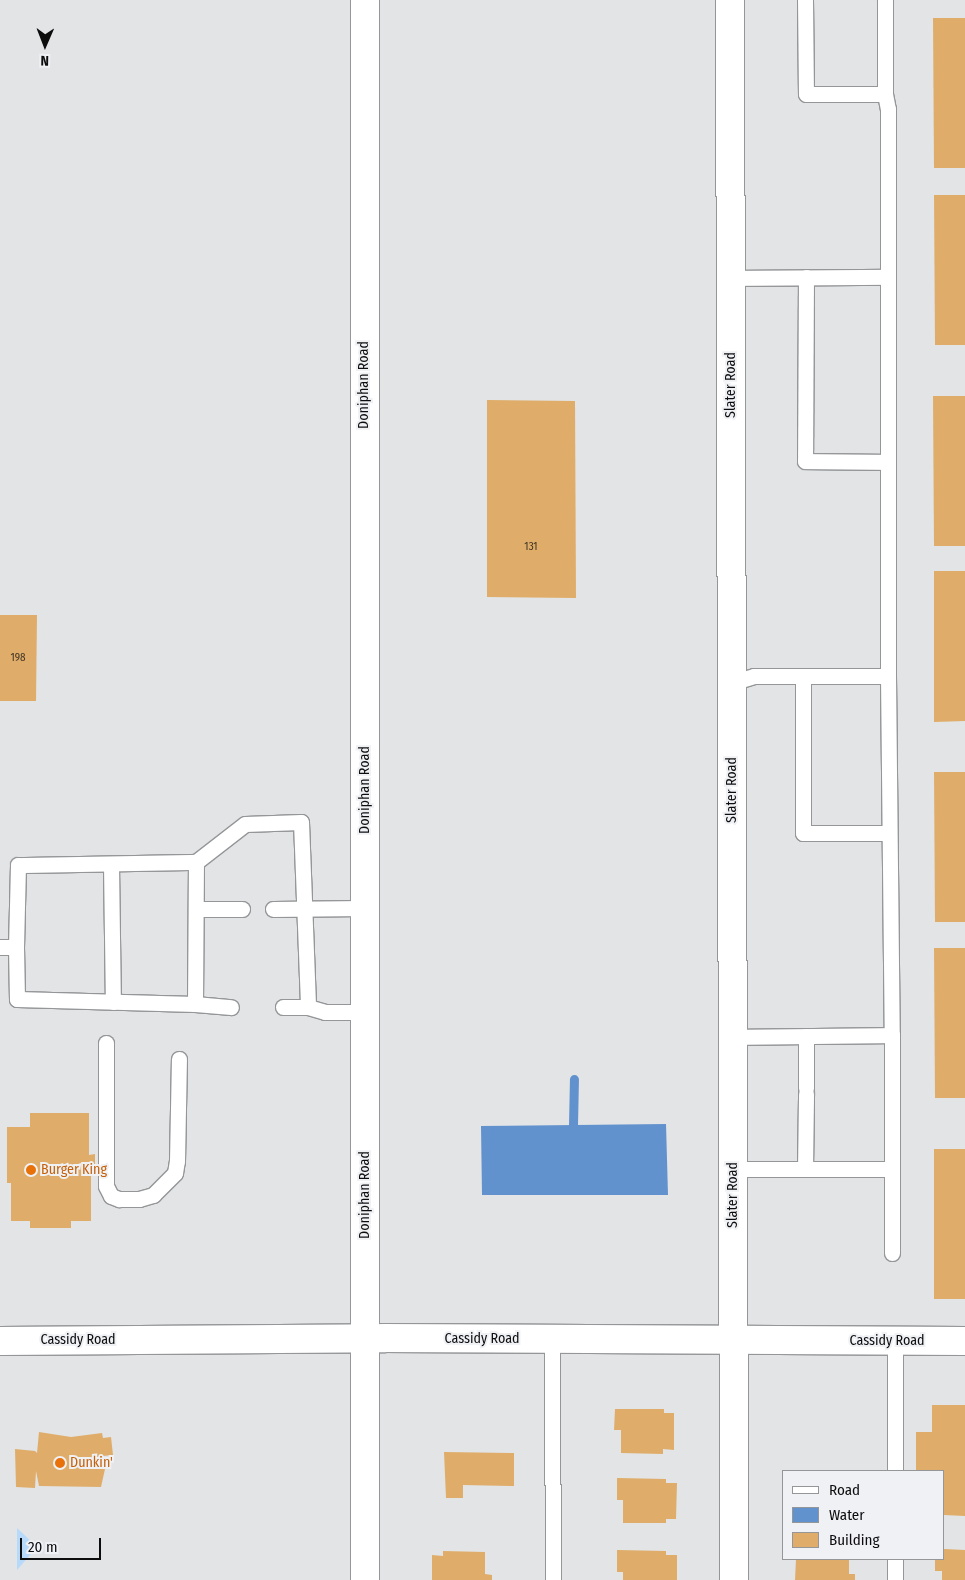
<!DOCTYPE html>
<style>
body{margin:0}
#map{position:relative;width:965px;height:1580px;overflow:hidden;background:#e2e4e6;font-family:"Fira Sans Condensed",sans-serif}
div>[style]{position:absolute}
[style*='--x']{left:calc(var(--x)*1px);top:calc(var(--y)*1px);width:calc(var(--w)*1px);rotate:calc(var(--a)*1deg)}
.green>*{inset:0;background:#b7d9fa}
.water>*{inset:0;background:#6292cd}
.stream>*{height:9px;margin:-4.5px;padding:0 4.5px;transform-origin:4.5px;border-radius:4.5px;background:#6292cd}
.building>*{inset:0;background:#dfad69}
.roads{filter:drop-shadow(1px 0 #949698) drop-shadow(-1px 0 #949698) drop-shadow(0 1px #949698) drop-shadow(0 -1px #949698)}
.lane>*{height:15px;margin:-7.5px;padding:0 7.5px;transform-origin:7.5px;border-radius:7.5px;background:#fff}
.street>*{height:28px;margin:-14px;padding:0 14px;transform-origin:14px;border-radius:14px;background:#fff}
.secondary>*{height:28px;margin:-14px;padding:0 14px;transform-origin:14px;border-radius:14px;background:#fff}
.dots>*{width:14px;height:14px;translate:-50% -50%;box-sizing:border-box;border:2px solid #eff1f4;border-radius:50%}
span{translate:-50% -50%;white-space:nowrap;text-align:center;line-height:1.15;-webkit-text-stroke:4px #eff1f4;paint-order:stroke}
.number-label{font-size:11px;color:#423525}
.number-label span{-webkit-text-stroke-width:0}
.street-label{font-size:14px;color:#0d0d0e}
.food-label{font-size:14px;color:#c56008}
.left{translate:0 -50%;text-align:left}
.legend{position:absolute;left:782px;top:1470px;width:162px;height:90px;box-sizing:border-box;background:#eff1f4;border:1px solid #959698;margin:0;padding:6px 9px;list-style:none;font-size:15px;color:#0d0d0e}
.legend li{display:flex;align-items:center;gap:10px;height:25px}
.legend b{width:25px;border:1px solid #959698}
.north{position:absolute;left:20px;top:20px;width:50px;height:50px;-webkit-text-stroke:4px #eff1f4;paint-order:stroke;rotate:181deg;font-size:14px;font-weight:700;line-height:20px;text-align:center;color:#0d0d0e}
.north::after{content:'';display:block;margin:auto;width:18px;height:22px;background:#0d0d0e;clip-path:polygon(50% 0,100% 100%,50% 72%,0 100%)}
.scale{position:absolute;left:20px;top:1538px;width:81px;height:22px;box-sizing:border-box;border:2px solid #0d0d0e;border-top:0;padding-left:6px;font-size:15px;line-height:18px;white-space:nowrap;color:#0d0d0e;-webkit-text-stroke:4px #eff1f4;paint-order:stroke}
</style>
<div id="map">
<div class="green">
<div style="clip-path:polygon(17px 1528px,37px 1547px,17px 1570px)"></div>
</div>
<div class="water">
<div style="clip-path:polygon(666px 1124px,668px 1195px,482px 1195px,481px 1126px)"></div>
</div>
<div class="stream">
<div style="--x:573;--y:1125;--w:46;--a:-88.8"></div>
</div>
<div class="building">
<div style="clip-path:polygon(933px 18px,965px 18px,965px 168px,934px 168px)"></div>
<div style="clip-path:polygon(934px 195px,965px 195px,965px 345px,935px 345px)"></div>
<div style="clip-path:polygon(933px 396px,965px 396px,965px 546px,934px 546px)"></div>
<div style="clip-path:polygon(487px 400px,575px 401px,576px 598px,487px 597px)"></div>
<div style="clip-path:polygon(934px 571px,965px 571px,965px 721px,934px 722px)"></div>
<div style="clip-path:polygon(0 615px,37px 615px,36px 701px,0 701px)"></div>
<div style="clip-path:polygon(934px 772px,965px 772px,965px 922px,935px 922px)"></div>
<div style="clip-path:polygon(934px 948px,965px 948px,965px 1098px,935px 1098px)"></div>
<div style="clip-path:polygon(30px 1113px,89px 1113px,89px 1155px,95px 1154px,95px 1174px,91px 1174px,91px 1221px,71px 1221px,71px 1228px,30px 1228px,30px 1221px,11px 1221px,11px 1183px,7px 1183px,7px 1127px,30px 1127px)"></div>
<div style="clip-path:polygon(934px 1149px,965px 1149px,965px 1299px,934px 1299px)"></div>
<div style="clip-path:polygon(932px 1405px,965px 1405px,965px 1516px,944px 1515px,944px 1471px,916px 1471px,916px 1432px,932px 1432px)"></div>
<div style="clip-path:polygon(615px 1409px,664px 1409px,664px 1413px,674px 1413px,674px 1450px,663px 1449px,663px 1454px,621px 1453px,621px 1430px,614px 1430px)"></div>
<div style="clip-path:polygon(39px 1432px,71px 1437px,102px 1433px,103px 1438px,111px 1437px,113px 1455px,103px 1456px,105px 1469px,101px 1487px,39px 1486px,36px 1471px,35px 1488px,16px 1487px,15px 1449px,35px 1451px,37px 1453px)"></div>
<div style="clip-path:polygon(444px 1452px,514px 1453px,514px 1486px,463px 1485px,463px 1498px,446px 1498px)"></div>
<div style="clip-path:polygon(617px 1478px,666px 1479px,666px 1483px,677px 1483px,676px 1519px,666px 1519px,666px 1523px,623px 1523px,623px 1500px,617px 1500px)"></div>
<div style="clip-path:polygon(944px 1549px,965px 1550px,965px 1580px,942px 1580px,942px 1571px,935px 1571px,935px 1559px,944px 1559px)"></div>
<div style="clip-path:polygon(617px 1550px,666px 1551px,666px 1555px,677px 1555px,677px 1580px,623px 1580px,623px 1572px,617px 1572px)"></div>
<div style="clip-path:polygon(443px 1551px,485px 1552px,485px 1574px,492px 1575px,492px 1580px,432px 1580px,432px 1555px,443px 1556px)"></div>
<div style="clip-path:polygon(796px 1559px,849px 1559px,849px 1574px,855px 1574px,855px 1580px,795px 1580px)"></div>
</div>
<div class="roads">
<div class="lane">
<div style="--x:805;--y:0;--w:94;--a:89.4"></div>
<div style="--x:806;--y:94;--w:79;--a:0"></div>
<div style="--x:885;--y:0;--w:94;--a:90"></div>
<div style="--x:885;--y:94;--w:15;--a:79"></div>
<div style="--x:888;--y:109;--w:567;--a:90"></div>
<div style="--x:888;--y:676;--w:359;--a:89.4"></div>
<div style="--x:892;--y:1035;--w:218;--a:90"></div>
<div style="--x:806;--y:277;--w:184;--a:90.3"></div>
<div style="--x:805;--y:461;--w:83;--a:0.7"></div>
<div style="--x:731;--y:278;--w:157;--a:-0.4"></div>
<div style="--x:803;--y:676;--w:85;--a:0"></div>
<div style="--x:731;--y:683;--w:24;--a:-17"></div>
<div style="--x:754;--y:676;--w:49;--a:0"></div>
<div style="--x:803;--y:676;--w:157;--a:90"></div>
<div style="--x:803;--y:833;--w:86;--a:0"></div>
<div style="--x:111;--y:865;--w:137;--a:89.2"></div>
<div style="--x:196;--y:909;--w:46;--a:0"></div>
<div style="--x:273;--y:909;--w:91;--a:-0.6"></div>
<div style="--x:0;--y:947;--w:16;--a:0"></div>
<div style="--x:16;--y:947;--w:52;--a:88.9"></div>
<div style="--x:17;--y:999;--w:178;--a:1.6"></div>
<div style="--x:195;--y:1004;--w:142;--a:-89.6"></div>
<div style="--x:196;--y:862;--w:62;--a:-37.8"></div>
<div style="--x:245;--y:824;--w:56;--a:-2"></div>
<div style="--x:301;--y:822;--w:185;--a:87.8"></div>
<div style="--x:308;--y:1007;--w:18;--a:16"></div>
<div style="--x:325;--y:1012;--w:40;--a:0"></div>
<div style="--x:16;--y:947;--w:82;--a:-88.6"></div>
<div style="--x:18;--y:865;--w:178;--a:-1"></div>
<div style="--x:195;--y:1004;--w:36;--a:5"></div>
<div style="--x:283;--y:1007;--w:25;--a:0"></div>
<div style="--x:806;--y:1036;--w:52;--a:90"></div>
<div style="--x:733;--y:1037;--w:159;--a:-0.7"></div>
<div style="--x:106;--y:1043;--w:143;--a:90"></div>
<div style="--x:106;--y:1186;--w:11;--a:63"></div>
<div style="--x:111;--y:1196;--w:9;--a:21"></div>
<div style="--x:119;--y:1199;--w:20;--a:0"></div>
<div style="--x:139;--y:1199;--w:15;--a:-16"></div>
<div style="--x:153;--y:1195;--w:31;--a:-45"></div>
<div style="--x:175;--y:1173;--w:12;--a:-81"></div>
<div style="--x:177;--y:1161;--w:102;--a:-88.9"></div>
<div style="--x:733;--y:1169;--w:159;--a:0"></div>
<div style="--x:805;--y:1169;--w:75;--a:-89.2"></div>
<div style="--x:552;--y:1339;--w:241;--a:89.8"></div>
<div style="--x:895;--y:1341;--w:130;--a:90"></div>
<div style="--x:895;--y:1580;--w:21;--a:-90"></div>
</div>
<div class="street">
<div style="--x:365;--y:0;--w:1580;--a:90"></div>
<div style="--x:730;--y:0;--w:1580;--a:89.85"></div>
</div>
<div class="secondary">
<div style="--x:0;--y:1341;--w:383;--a:-0.4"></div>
<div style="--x:383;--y:1338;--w:582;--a:0.3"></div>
</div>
</div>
<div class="dots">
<div style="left:31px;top:1170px;background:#e8710a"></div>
<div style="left:60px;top:1463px;background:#e8710a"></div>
</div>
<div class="number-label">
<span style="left:531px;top:547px">131</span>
<span style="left:18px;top:658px">198</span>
</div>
<div class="street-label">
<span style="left:364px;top:385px;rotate:-90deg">Doniphan Road</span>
<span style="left:731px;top:385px;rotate:-90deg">Slater Road</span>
<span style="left:365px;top:790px;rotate:-90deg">Doniphan Road</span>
<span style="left:732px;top:790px;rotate:-90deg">Slater Road</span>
<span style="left:365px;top:1195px;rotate:-90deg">Doniphan Road</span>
<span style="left:733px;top:1195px;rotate:-90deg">Slater Road</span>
<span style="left:482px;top:1339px">Cassidy Road</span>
<span style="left:78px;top:1340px">Cassidy Road</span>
<span style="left:887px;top:1341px">Cassidy Road</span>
</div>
<div class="food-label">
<span class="left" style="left:41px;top:1170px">Burger King</span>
<span class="left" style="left:70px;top:1463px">Dunkin'</span>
</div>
<ul class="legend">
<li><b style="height:6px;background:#fff"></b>Road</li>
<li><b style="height:14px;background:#6292cd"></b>Water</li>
<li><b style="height:14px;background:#dfad69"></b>Building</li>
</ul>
<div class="north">N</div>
<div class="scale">20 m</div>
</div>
